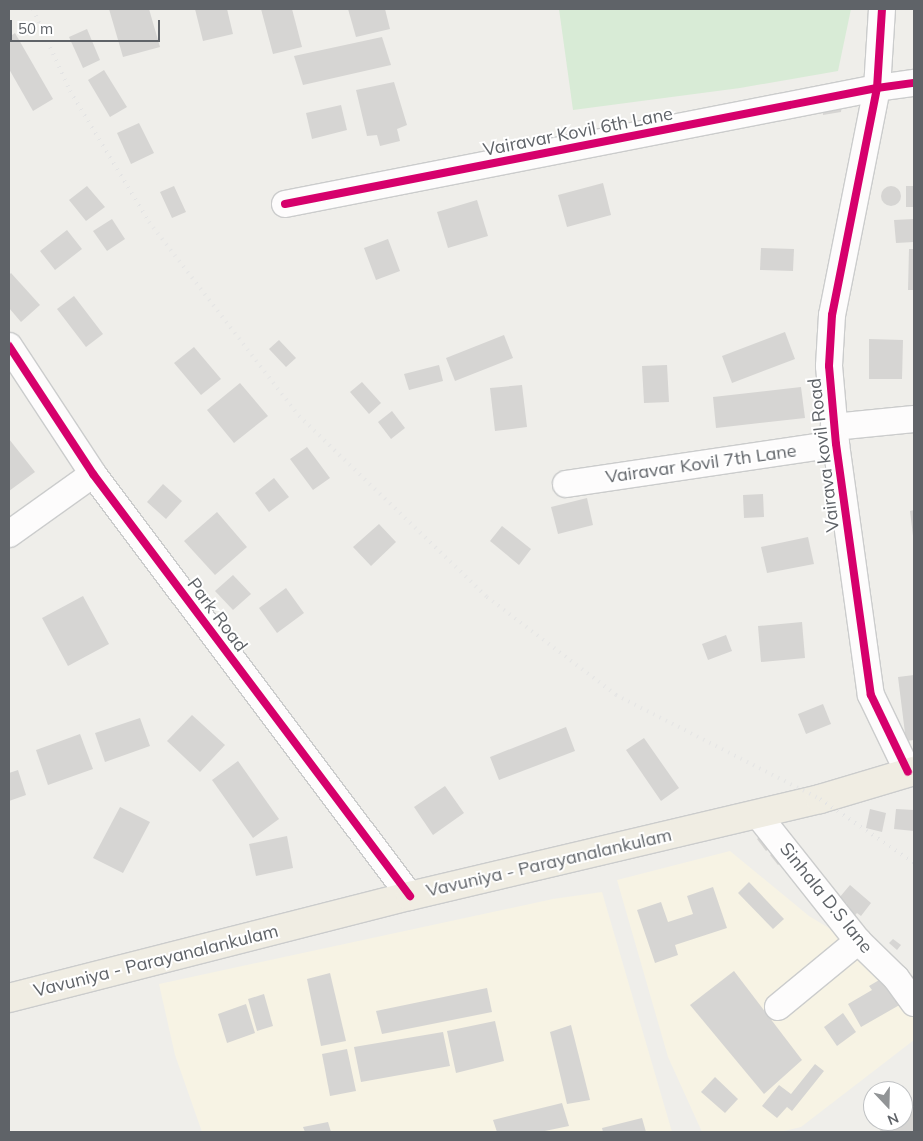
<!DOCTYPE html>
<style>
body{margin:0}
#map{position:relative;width:923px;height:1141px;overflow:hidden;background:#efeeea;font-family:Mulish,sans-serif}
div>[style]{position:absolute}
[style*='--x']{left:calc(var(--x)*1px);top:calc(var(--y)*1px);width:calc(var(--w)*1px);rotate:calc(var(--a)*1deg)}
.commercial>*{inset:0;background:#f7f3e4}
.green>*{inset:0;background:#d8ebd6}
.building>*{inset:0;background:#d6d5d3}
.round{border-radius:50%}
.roads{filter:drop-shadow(1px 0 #cbcccc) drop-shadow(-1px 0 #cbcccc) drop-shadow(0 1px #cbcccc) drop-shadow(0 -1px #cbcccc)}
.minor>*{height:26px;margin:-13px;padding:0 13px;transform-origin:13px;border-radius:13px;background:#fdfcfc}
.highway>*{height:28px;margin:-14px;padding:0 14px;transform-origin:14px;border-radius:14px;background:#f0ede3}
.rail>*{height:4px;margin-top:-2px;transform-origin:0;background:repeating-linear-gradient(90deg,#e4e4e4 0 1px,transparent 0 7px)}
.cycleway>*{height:8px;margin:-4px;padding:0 4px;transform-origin:4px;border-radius:4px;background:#d6006c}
span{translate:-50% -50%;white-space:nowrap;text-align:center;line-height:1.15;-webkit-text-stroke:4px #fff;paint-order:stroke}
.street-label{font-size:18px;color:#5f6368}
.frame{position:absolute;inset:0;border:10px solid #5f6368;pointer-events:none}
.north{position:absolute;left:863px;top:1081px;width:50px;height:50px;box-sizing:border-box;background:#fff;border:1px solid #bfc1c3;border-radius:50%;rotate:159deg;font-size:14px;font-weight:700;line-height:20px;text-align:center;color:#5f6368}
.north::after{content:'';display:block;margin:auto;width:18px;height:22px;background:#919496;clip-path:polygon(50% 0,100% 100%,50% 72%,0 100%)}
.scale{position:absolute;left:10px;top:20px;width:150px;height:22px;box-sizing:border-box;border:2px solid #5f6368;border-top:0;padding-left:6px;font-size:15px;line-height:18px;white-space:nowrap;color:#5f6368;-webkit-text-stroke:4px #fff;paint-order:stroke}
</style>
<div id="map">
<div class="commercial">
<div style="clip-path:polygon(730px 851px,809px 916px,860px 947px,914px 1011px,914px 1040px,801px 1127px,780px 1132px,702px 1132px,668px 1057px,617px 880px)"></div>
<div style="clip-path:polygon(602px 892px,672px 1132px,202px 1132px,175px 1055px,159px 984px,553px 899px)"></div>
</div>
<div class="green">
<div style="clip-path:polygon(559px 9px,851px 9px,838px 71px,740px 88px,573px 110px)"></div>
</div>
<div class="building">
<div style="clip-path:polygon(109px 9px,149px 9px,160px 47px,123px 57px)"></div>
<div style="clip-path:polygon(195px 9px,227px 9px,233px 34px,203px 41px)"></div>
<div style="clip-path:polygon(261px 9px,292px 9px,302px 47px,273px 54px)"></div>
<div style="clip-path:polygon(348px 9px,385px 9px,390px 29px,356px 37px)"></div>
<div style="clip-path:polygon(87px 29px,100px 60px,83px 68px,69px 37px)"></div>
<div style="clip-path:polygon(15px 33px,53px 99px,33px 111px,9px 69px,9px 37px)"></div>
<div style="clip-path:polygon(382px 37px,391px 65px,303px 85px,294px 56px)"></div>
<div style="clip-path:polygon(104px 70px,127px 107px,110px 117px,88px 80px)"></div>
<div style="clip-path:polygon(394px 82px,407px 125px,397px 129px,400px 141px,380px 146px,377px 135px,367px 136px,356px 90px)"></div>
<div style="clip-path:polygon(842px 104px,841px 112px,823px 115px,822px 106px)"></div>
<div style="clip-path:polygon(341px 105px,347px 130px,312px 139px,306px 113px)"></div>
<div style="clip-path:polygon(139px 123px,154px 153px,131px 164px,117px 133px)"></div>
<div style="clip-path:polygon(603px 183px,611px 215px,567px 227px,558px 195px)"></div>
<div style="clip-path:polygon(87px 186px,105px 207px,86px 221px,69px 200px)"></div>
<div style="clip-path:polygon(174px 186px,186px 212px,172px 218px,160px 192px)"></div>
<div style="clip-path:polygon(906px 186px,914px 186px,914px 207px,906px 207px)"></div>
<div class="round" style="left:881px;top:186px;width:20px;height:20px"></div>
<div style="clip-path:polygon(477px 200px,488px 236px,448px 248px,437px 212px)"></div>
<div style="clip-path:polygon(112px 219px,125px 239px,107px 251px,93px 231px)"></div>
<div style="clip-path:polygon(914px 219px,914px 242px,896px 243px,894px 220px)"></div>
<div style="clip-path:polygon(67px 230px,82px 249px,55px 270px,40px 251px)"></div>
<div style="clip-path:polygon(388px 239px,400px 271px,376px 280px,364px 248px)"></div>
<div style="clip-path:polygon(761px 248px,794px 249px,793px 271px,760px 270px)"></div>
<div style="clip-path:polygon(909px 249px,914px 249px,914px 290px,908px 290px)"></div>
<div style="clip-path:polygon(11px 273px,40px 305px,21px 322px,9px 308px,9px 275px)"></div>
<div style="clip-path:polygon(74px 296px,103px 334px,86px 347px,57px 309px)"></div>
<div style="clip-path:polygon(785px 332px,795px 359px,732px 383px,722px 356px)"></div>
<div style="clip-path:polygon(504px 335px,513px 358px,455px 381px,446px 358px)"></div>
<div style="clip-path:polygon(869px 339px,903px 340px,902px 379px,869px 379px)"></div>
<div style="clip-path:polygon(279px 340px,296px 358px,286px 367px,269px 349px)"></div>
<div style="clip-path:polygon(194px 347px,221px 379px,201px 395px,174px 363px)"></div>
<div style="clip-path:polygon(439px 365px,443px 381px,409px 390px,404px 374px)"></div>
<div style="clip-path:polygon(667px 365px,669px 402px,644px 403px,642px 366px)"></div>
<div style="clip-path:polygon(362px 382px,381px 403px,369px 414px,350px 392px)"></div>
<div style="clip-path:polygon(240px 383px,268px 416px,234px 443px,207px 410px)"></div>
<div style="clip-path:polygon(522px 385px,527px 427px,495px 431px,490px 388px)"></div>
<div style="clip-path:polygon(801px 387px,805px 418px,716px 428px,713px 397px)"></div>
<div style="clip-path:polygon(392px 411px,405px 428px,391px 439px,378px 422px)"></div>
<div style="clip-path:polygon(9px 439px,35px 472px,9px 491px)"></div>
<div style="clip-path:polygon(307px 447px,330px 478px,313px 490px,290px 459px)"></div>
<div style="clip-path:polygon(274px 478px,289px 497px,269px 512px,255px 493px)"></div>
<div style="clip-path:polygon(163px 484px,182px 501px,166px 519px,147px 502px)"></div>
<div style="clip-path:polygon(763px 494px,764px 517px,744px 518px,743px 495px)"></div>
<div style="clip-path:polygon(587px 498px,593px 525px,558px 534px,551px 507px)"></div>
<div style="clip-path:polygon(914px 510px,914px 536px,913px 536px,910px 511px)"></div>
<div style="clip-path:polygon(217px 512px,247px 547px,215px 575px,184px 541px)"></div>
<div style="clip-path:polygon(379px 524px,396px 542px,371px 566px,353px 547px)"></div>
<div style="clip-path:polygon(502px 526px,531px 549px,519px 565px,490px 541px)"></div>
<div style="clip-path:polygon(808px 537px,814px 564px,767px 573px,761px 547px)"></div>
<div style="clip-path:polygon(233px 575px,251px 594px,233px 610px,215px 591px)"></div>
<div style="clip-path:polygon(286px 588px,304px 613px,277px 633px,259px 608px)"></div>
<div style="clip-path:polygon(83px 596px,109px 644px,68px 666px,42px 618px)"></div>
<div style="clip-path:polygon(802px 622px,805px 658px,761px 662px,758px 626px)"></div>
<div style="clip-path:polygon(726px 635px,732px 651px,708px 660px,702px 644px)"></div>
<div style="clip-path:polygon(914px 675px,914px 740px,906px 741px,898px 677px)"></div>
<div style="clip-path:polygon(823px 704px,831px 724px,806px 734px,798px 714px)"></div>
<div style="clip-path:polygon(192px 715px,225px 745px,200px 772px,167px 741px)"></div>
<div style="clip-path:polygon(140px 718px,150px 746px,105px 762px,95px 733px)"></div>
<div style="clip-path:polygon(566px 727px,575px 751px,499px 780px,490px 757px)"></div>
<div style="clip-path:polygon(80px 734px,93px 769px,48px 785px,36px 750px)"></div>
<div style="clip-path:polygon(644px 738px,679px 788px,661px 801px,626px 750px)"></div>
<div style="clip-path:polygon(238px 761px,279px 819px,253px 838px,212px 780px)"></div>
<div style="clip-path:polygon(18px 770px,26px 795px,9px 801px,9px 773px)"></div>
<div style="clip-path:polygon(445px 786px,464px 813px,433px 835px,414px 807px)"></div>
<div style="clip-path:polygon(120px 807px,150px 822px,123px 873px,93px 858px)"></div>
<div style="clip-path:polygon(870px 809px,886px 813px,882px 832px,866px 828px)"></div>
<div style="clip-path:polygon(896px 809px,914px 810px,914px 831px,894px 829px)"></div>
<div style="clip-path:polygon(765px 833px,775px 845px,766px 851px,757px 839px)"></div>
<div style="clip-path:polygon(287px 836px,293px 868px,256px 876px,249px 844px)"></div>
<div style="clip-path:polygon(779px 849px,787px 859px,778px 865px,770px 855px)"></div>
<div style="clip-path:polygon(749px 882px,784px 919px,773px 929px,738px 893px)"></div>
<div style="clip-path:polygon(850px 885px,871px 903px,861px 916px,857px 913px,850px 921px,840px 913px,847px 904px,839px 898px)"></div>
<div style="clip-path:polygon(713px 887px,727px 928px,675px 945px,678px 955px,655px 963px,637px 910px,661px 902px,668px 922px,693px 914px,687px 896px)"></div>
<div style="clip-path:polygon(893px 939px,901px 945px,897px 950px,889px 943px)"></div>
<div style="clip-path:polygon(734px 971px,802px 1060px,764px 1094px,690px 1005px)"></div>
<div style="clip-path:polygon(330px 973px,346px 1041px,321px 1046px,307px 979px)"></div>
<div style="clip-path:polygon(886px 976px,903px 1003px,861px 1027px,848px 1004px,872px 990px,869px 986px)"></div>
<div style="clip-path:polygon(487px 988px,492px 1012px,382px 1034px,376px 1011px)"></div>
<div style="clip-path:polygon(264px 994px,273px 1026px,257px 1031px,248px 999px)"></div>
<div style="clip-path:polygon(246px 1004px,255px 1033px,227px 1043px,218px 1014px)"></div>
<div style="clip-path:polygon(843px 1013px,856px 1032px,837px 1046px,824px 1027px)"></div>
<div style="clip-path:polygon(495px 1021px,504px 1061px,456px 1073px,447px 1031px)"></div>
<div style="clip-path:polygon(571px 1025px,590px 1100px,567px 1104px,550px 1032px)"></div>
<div style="clip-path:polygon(443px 1032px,450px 1066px,361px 1082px,354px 1047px)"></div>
<div style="clip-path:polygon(347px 1049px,356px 1091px,330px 1096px,322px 1054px)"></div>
<div style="clip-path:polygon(815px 1064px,824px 1071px,792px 1111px,787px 1107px,777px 1118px,762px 1106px,779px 1085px,791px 1094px)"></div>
<div style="clip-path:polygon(715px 1077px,738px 1099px,725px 1113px,701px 1092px)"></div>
<div style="clip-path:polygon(912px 1097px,914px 1132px,881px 1132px,875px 1121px,903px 1121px,903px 1101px)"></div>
<div style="clip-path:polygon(562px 1103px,569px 1126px,540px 1132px,497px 1132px,493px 1120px)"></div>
<div style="clip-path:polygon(642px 1118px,646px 1132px,603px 1132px,602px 1128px)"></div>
<div style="clip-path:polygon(328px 1122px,331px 1132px,305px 1132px,303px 1127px)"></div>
</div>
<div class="roads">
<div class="minor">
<div style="--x:882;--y:9;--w:79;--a:93.6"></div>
<div style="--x:877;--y:88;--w:231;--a:101.2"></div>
<div style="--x:832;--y:315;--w:51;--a:93.4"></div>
<div style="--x:829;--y:366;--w:78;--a:84.9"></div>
<div style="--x:836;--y:444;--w:253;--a:82.1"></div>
<div style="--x:871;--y:695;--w:85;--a:64.3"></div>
<div style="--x:285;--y:204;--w:603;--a:-11.09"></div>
<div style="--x:877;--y:88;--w:37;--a:-8"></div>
<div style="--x:9;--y:346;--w:153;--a:56.7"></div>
<div style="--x:93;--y:474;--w:528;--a:53.09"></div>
<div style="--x:834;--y:427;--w:80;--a:-5.7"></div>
<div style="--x:566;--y:484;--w:273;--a:-8.4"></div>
<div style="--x:9;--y:534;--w:103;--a:-35.5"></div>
<div style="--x:758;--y:815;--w:161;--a:51.6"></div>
<div style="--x:858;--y:941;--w:53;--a:44.2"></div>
<div style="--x:896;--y:978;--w:31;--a:54"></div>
<div style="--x:778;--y:1007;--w:104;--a:-39.5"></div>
</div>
<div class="highway">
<div style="--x:9;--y:998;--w:414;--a:-14.3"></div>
<div style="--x:410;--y:896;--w:421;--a:-13.3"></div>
<div style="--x:820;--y:799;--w:98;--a:-16.6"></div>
</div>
</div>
<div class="rail">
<div style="--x:33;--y:9;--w:90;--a:65.7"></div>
<div style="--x:70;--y:91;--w:153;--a:58.9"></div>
<div style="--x:149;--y:222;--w:245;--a:52.3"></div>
<div style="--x:299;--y:416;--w:261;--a:43.9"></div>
<div style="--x:487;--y:597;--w:162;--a:37.2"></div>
<div style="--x:616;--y:695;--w:229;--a:27"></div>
<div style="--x:820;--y:799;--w:114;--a:34.2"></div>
</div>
<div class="cycleway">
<div style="--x:882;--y:9;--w:79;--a:93.6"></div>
<div style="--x:877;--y:88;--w:231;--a:101.2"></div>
<div style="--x:832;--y:315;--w:51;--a:93.4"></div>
<div style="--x:829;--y:366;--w:78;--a:84.9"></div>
<div style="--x:836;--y:444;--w:253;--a:82.1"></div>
<div style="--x:871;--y:695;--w:85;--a:64.3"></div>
<div style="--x:285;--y:204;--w:603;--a:-11.09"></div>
<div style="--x:877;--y:88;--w:37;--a:-8"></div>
<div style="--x:9;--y:346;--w:153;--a:56.7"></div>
<div style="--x:93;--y:474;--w:528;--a:53.09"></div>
</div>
<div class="street-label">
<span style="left:578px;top:132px;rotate:-11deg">Vairavar Kovil 6th Lane</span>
<span style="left:824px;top:455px;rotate:-97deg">Vairava kovil Road</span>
<span style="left:701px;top:464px;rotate:-8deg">Vairavar Kovil 7th Lane</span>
<span style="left:217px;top:615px;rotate:53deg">Park Road</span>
<span style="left:549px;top:863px;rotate:-13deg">Vavuniya - Parayanalankulam</span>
<span style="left:826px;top:898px;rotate:51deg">Sinhala D.S lane</span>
<span style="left:156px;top:961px;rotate:-14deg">Vavuniya - Parayanalankulam</span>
</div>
<div class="frame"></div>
<div class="north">N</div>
<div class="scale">50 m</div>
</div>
